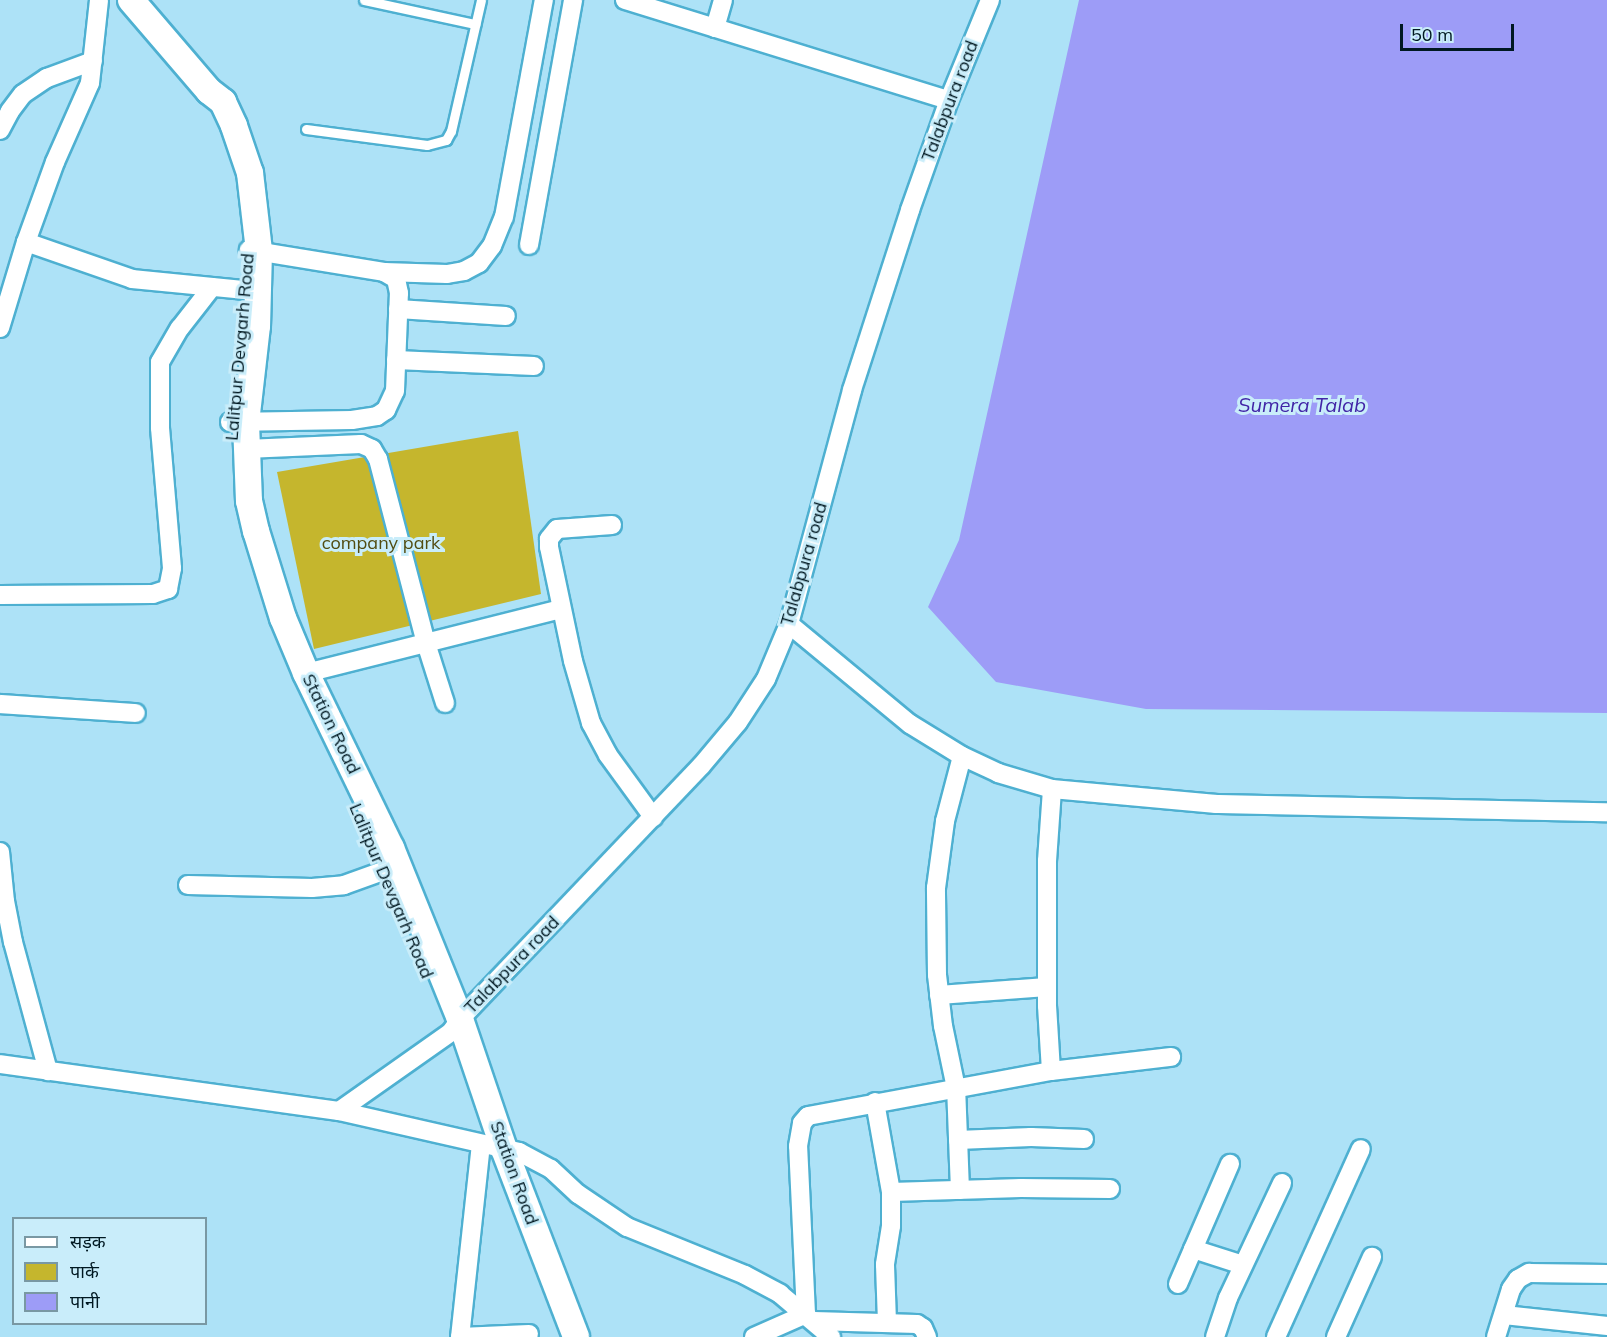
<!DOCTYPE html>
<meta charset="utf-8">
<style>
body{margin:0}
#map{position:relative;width:1607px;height:1337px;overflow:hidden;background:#ade2f7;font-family:Mulish,"Noto Sans Devanagari",sans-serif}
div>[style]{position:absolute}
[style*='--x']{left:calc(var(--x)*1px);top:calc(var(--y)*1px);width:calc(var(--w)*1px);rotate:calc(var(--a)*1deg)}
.green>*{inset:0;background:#c5b62d}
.water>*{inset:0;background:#9d9cf7}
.roads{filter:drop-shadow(2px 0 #4eb0d1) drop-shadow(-2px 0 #4eb0d1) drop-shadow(0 2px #4eb0d1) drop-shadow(0 -2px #4eb0d1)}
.lane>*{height:9px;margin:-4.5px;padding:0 4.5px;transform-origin:4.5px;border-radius:4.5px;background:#fff}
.street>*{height:18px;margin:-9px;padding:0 9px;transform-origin:9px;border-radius:9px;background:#fff}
.secondary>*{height:26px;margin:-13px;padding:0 13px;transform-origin:13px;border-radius:13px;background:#fff}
span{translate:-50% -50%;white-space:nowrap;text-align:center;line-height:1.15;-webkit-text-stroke:6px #c9edfa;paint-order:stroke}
.street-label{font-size:18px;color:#001821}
.park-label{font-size:18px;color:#524c11}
.water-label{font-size:20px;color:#4125a7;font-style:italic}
.legend{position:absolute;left:12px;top:1217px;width:195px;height:108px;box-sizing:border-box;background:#c9edfa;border:2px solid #7998a3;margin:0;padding:8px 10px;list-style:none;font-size:18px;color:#001821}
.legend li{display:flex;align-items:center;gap:12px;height:30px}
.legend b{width:30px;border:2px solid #7998a3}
.scale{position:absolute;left:1400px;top:24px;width:114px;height:27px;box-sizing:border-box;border:3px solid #001821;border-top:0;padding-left:8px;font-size:18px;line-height:21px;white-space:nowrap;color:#001821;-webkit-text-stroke:4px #c9edfa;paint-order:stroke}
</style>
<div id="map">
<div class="green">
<div style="clip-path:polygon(518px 431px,541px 594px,314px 649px,277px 472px)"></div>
</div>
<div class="water">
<div style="clip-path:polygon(1079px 0,1607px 0,1607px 713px,1146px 709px,996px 682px,928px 607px,959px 540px)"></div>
</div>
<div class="roads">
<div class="lane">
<div style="--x:364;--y:0;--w:114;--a:12.2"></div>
<div style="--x:306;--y:129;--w:122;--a:7.5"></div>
<div style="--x:427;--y:145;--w:20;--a:-15"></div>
<div style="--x:446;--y:140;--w:10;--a:-61"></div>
<div style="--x:451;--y:131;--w:134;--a:-77.1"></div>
</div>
<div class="street">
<div style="--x:625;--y:0;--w:339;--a:17.2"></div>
<div style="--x:715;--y:28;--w:29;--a:-74"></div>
<div style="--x:0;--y:130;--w:21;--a:-62"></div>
<div style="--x:10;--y:111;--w:21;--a:-53"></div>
<div style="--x:23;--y:94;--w:29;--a:-34"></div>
<div style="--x:47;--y:78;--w:49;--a:-20.3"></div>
<div style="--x:26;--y:242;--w:112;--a:19.2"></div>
<div style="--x:132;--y:279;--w:114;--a:5.6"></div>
<div style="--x:529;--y:245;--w:249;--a:-79.8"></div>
<div style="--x:384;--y:272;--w:63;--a:1.8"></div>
<div style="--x:447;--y:274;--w:17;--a:-10"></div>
<div style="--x:464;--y:271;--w:17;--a:-28"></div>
<div style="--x:479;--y:263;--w:21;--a:-53"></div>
<div style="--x:492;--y:246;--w:31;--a:-68"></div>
<div style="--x:504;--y:217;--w:221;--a:-79.6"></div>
<div style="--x:398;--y:309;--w:108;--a:3.7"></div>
<div style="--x:0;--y:328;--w:90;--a:-73.2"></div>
<div style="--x:26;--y:242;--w:85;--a:-70.1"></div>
<div style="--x:55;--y:162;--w:86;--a:-66.1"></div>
<div style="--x:90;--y:83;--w:83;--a:-83.8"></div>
<div style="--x:396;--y:360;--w:138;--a:2.5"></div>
<div style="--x:230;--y:422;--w:122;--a:-0.9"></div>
<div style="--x:352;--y:420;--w:25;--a:-9"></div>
<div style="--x:377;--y:416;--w:11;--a:-34"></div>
<div style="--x:386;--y:410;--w:21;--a:-65"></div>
<div style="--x:395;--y:391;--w:98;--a:-87.7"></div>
<div style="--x:399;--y:293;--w:14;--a:-102"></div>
<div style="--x:396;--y:279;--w:14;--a:-150"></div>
<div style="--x:384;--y:272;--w:137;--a:-170.7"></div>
<div style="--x:246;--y:449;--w:115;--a:-2.5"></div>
<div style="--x:361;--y:444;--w:12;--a:24"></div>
<div style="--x:372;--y:449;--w:12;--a:59"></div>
<div style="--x:378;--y:459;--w:190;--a:75.4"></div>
<div style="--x:426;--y:643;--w:63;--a:72.4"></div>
<div style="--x:612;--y:525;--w:55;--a:175.8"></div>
<div style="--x:557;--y:529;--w:13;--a:129"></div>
<div style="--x:549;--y:539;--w:8;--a:90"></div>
<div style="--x:549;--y:547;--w:116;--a:78.1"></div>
<div style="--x:573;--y:661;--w:65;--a:73.8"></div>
<div style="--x:591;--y:723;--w:36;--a:62"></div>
<div style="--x:608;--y:755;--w:77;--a:54"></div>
<div style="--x:0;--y:595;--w:153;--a:-0.4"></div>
<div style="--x:153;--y:594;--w:16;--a:-18"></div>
<div style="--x:168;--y:589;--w:21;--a:-79"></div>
<div style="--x:172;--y:568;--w:141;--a:-94.9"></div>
<div style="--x:160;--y:428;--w:66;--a:-90"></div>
<div style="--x:160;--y:362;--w:39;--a:-60"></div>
<div style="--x:180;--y:328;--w:52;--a:-52"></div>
<div style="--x:789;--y:624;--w:157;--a:39.6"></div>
<div style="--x:910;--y:724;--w:61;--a:31.6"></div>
<div style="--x:962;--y:756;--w:40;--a:25"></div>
<div style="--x:998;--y:773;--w:56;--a:16.5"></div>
<div style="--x:1052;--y:789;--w:165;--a:5.2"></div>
<div style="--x:1216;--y:804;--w:391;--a:1.2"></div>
<div style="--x:306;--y:673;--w:262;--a:-14.1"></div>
<div style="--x:0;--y:704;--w:136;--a:3.8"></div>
<div style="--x:0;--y:852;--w:49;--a:84.2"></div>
<div style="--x:5;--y:901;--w:42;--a:79"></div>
<div style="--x:13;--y:942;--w:134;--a:74.8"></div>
<div style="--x:188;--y:885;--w:124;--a:1.4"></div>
<div style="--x:312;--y:888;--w:32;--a:-5"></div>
<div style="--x:344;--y:885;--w:45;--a:-19.7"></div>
<div style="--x:939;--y:995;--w:108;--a:-4.2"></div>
<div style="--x:0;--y:1064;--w:342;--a:7.9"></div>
<div style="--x:339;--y:1111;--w:185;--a:12.8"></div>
<div style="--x:519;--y:1152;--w:36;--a:28"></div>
<div style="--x:551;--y:1169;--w:37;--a:43"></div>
<div style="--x:578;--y:1194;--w:59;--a:34"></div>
<div style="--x:627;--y:1227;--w:127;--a:22.1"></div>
<div style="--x:745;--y:1275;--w:40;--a:28"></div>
<div style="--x:780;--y:1294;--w:67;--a:40.1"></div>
<div style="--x:1051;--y:1071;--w:65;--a:-93.5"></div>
<div style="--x:1047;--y:1006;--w:145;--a:-90"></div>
<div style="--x:1047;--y:861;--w:72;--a:-86"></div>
<div style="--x:875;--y:1102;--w:91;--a:79.9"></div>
<div style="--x:891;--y:1192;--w:34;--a:90"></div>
<div style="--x:891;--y:1226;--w:39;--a:99"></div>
<div style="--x:885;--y:1265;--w:57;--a:88"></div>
<div style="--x:339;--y:1111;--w:137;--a:-35.2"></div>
<div style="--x:451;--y:1032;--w:16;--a:-55"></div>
<div style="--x:460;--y:1019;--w:349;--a:-46.4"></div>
<div style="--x:701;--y:766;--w:57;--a:-49.9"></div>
<div style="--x:738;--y:722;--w:51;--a:-56.9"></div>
<div style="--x:766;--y:679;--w:60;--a:-67.3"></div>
<div style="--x:789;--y:624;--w:242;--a:-74.9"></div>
<div style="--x:852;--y:390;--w:189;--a:-72.1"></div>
<div style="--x:910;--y:210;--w:117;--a:-70.5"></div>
<div style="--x:949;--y:100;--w:108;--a:-67.7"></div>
<div style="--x:958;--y:1140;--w:73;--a:-2.4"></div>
<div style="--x:1031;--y:1137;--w:53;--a:2.2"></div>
<div style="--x:481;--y:1144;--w:194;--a:96.2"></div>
<div style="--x:460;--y:1337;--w:69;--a:-2.5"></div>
<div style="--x:960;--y:1190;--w:102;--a:-92.2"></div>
<div style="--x:956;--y:1088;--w:63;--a:-101.8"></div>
<div style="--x:943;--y:1026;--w:51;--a:-96.7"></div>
<div style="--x:937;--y:975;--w:87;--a:-90.7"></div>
<div style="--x:936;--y:888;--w:68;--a:-82.3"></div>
<div style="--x:945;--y:821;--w:67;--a:-75.3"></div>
<div style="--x:891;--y:1192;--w:130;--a:-1.8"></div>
<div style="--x:1021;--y:1188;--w:89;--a:0.6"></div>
<div style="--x:1193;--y:1249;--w:52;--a:17.7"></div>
<div style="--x:1178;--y:1284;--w:131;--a:-66.6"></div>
<div style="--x:1504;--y:1315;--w:104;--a:6.1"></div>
<div style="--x:814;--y:1321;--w:103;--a:1.7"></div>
<div style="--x:917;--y:1324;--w:7;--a:34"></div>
<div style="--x:923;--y:1328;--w:10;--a:66"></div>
<div style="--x:754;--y:1337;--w:57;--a:-23.9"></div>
<div style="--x:806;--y:1314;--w:168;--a:-92.7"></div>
<div style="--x:798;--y:1146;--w:23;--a:-80"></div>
<div style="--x:802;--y:1123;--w:9;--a:-49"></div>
<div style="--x:808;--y:1116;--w:247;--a:-10.5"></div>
<div style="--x:1051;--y:1071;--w:121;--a:-6.7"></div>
<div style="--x:1215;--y:1337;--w:41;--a:-71.6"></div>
<div style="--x:1228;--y:1298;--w:127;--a:-64.8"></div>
<div style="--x:1276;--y:1337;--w:206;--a:-65.7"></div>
<div style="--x:1336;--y:1337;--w:88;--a:-65.8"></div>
<div style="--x:1496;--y:1337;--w:50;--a:-72.6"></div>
<div style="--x:1511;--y:1289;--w:12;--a:-55"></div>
<div style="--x:1518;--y:1279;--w:13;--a:-29"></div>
<div style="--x:1529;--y:1273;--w:78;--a:0.7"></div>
</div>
<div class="secondary">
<div style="--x:131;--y:0;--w:120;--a:49.4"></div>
<div style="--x:209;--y:91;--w:18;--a:38"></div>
<div style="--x:223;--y:102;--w:26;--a:65"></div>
<div style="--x:234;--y:126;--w:50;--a:71.2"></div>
<div style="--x:250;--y:173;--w:79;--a:83.4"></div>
<div style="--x:259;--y:251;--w:75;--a:91.5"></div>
<div style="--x:257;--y:326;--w:98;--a:96.5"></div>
<div style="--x:246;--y:423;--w:78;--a:87.8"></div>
<div style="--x:249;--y:501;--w:31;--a:77"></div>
<div style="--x:256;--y:531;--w:91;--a:72.8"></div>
<div style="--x:283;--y:618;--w:60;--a:67.3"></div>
<div style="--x:306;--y:673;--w:195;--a:64.1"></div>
<div style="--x:391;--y:848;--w:184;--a:68"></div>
<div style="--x:460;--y:1019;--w:137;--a:71.3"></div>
<div style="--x:504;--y:1149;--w:201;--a:69"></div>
</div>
</div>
<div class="street-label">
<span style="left:950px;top:101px;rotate:-69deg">Talabpura road</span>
<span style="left:240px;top:347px;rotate:-85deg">Lalitpur Devgarh Road</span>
<span style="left:804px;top:564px;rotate:-74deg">Talabpura road</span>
<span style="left:331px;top:724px;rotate:64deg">Station Road</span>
<span style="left:391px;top:891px;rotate:67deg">Lalitpur Devgarh Road</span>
<span style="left:512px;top:965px;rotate:-46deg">Talabpura road</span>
<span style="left:514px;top:1173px;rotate:70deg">Station Road</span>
</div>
<div class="park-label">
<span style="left:381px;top:543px">company park</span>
</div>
<div class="water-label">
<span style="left:1302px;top:404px">Sumera Talab</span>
</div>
<ul class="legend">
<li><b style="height:8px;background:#fff"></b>सड़क</li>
<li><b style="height:16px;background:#c5b62d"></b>पार्क</li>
<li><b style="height:16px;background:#9d9cf7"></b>पानी</li>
</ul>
<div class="scale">50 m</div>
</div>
